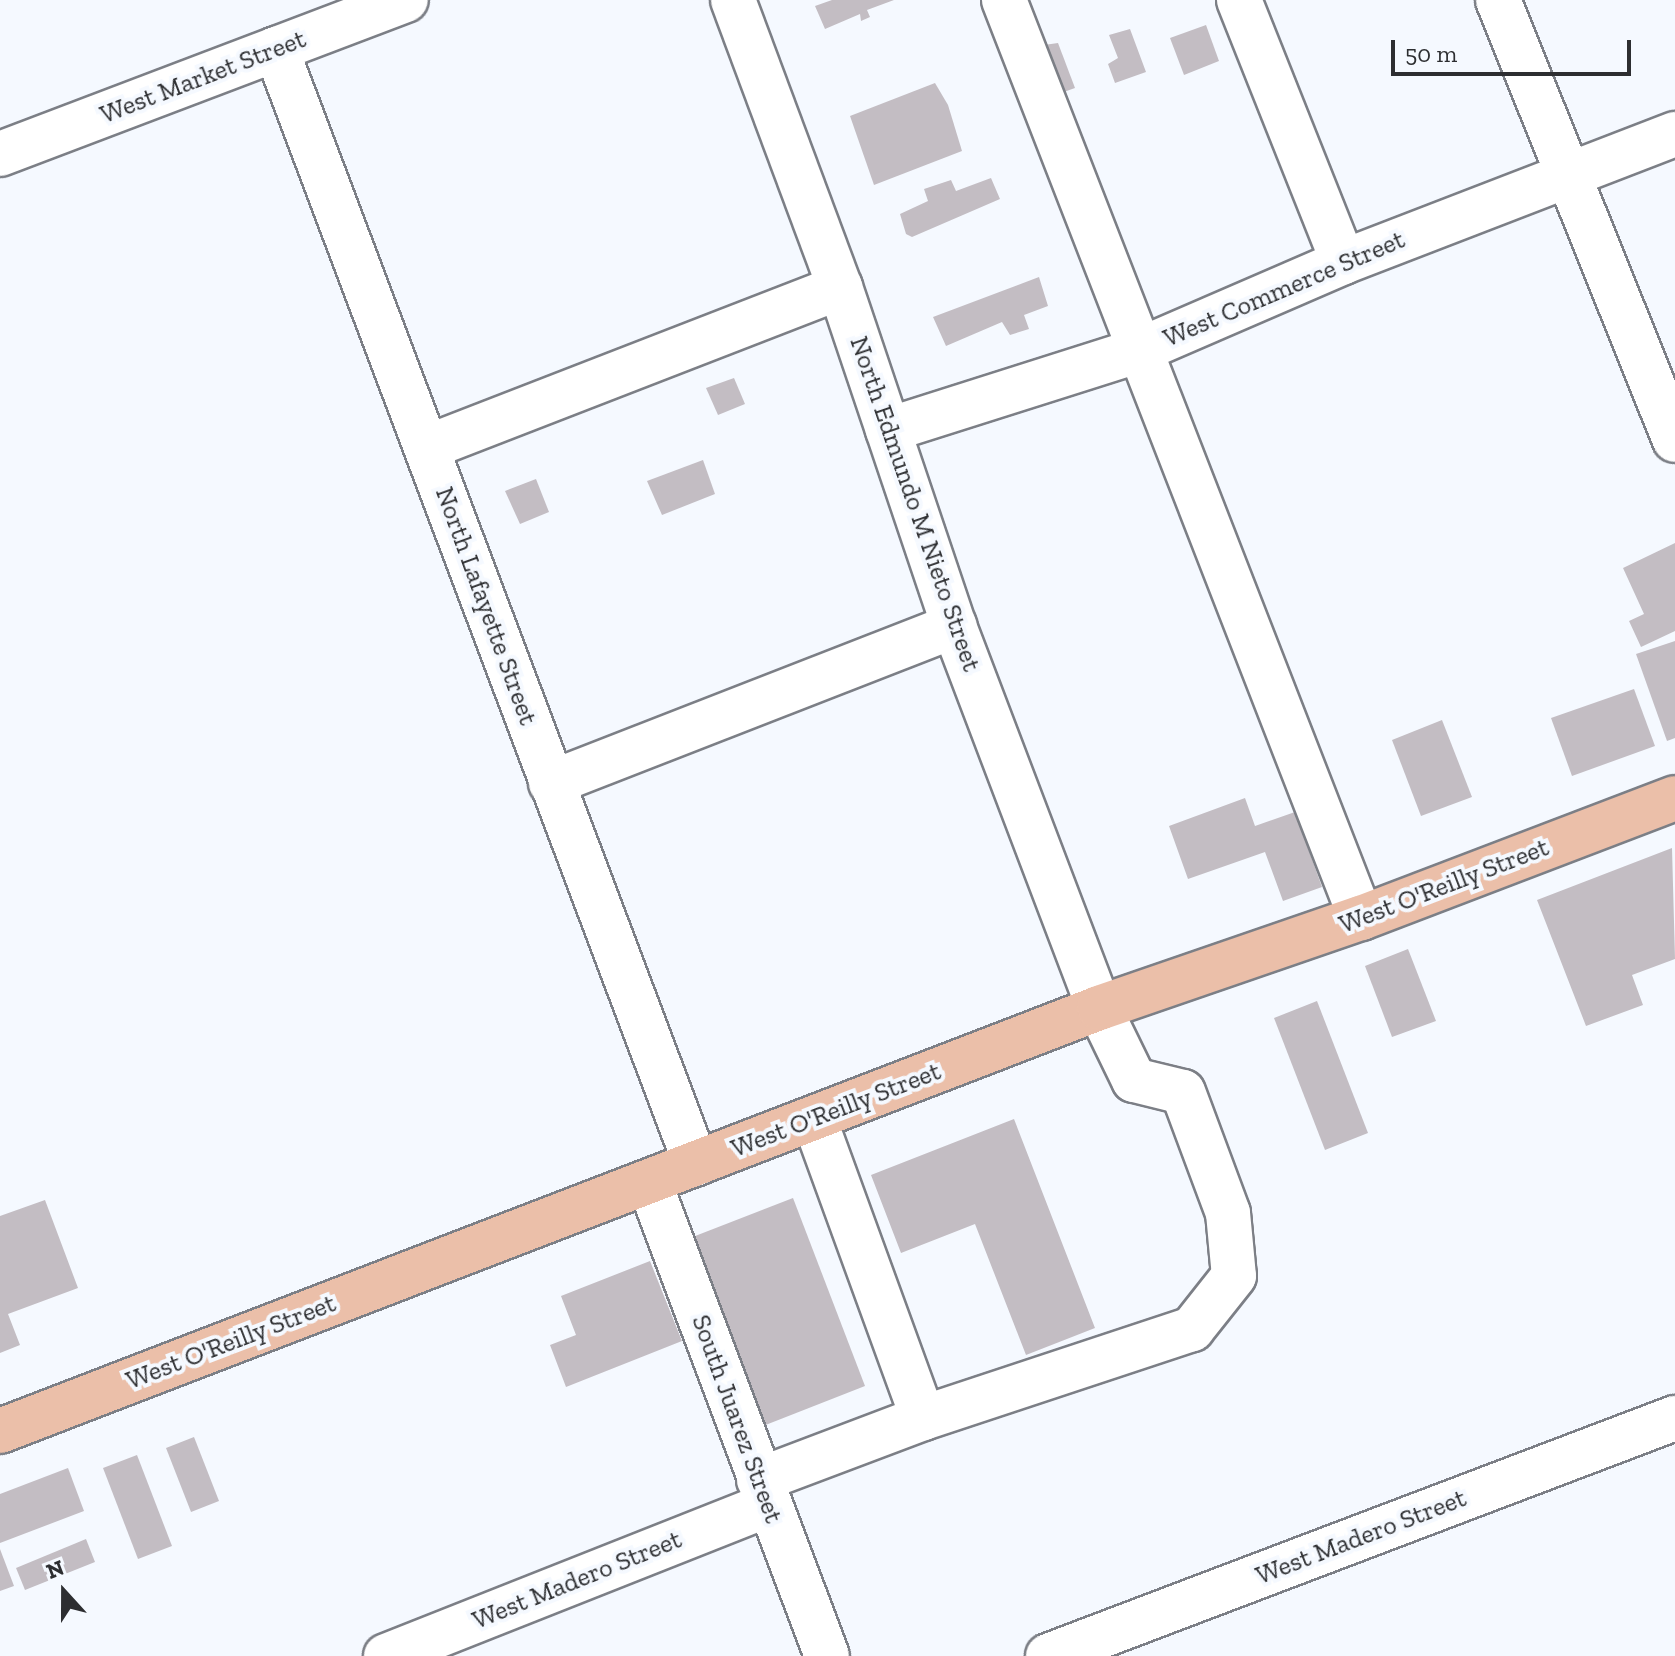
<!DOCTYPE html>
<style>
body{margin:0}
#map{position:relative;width:1675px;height:1656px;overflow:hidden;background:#f5f9ff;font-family:"Zilla Slab",serif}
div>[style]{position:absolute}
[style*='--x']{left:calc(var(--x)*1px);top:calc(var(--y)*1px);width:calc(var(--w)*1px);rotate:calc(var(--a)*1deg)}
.building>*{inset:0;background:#c3bdc3}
.roads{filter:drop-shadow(2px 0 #7c7f86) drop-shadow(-2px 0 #7c7f86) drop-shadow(0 2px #7c7f86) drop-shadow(0 -2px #7c7f86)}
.minor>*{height:44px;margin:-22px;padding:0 22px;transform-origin:22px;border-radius:22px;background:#fff}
.major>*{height:44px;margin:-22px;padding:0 22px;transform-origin:22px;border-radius:22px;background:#ebbfa9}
span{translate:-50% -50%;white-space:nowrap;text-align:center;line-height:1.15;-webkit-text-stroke:8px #f5f9ff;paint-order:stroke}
.street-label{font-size:26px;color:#2d2e31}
.north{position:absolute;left:24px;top:1552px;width:80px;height:80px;-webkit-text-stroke:6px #f5f9ff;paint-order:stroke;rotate:339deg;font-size:22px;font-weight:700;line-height:32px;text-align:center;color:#2d2e31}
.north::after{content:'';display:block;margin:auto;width:28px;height:36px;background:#2d2e31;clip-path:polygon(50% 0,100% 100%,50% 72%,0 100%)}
.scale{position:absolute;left:1391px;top:40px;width:240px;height:36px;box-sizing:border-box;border:4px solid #2d2e31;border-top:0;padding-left:10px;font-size:24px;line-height:28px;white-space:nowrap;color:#2d2e31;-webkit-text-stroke:6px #f5f9ff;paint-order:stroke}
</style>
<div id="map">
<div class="building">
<div style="clip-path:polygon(832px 0,894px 0,867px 10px,870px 17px,861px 21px,860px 14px,825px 29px,815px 6px)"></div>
<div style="clip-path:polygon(1206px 25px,1219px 61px,1184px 75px,1170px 38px)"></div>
<div style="clip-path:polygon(1130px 29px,1146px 72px,1115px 83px,1108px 64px,1118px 58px,1109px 35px)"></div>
<div style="clip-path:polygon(1058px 43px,1075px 88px,1047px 98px,1044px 45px)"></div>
<div style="clip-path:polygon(935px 83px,948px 105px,962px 151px,874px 185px,850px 116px)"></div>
<div style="clip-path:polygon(991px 178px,1000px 199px,912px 237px,906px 234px,900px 214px,928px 201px,924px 189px,951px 180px,956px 191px)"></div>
<div style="clip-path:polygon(1039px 277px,1048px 306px,1024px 315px,1029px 329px,1010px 335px,1002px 322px,946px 346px,933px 317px)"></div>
<div style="clip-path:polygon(734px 378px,745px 404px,718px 415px,706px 388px)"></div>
<div style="clip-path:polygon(703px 460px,715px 494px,662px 515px,647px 481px)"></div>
<div style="clip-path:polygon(536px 479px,549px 512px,520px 524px,505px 491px)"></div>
<div style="clip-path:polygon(1675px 543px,1675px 631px,1641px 647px,1629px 621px,1644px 614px,1623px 568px)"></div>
<div style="clip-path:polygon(1675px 641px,1675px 738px,1667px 741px,1636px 654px)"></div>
<div style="clip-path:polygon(1634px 689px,1655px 746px,1572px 776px,1551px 718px)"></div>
<div style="clip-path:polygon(1442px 720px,1472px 797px,1421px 816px,1392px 740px)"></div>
<div style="clip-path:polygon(1245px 798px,1255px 826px,1295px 812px,1322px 887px,1283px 901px,1265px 852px,1188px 879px,1169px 826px)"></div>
<div style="clip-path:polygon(1672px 848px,1675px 959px,1632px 975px,1643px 1005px,1586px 1026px,1537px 900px)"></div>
<div style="clip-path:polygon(1408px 949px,1436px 1021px,1392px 1037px,1365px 966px)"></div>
<div style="clip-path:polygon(1317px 1001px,1368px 1133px,1325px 1150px,1274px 1018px)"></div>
<div style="clip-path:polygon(1014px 1119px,1095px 1328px,1026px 1355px,975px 1224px,901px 1253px,871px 1175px)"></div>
<div style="clip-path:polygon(793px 1198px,865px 1386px,763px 1426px,690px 1238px)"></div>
<div style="clip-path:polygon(45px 1200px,78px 1288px,8px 1314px,20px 1345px,0 1353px,0 1216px)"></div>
<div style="clip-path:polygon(650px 1261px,682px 1341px,566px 1387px,550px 1345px,576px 1335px,561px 1296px)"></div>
<div style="clip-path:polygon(194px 1437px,219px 1501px,191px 1512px,166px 1448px)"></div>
<div style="clip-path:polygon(137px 1455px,172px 1546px,138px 1559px,103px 1468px)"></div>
<div style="clip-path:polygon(68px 1468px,84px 1511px,0 1543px,0 1494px)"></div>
<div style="clip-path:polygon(86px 1539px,95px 1562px,25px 1590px,16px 1568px)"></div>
<div style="clip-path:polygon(0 1549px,14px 1586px,0 1591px)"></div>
</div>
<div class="roads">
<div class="minor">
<div style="--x:733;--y:0;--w:306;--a:69.6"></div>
<div style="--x:840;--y:287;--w:358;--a:71.4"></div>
<div style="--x:954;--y:626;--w:409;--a:69.2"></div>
<div style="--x:1099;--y:1008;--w:80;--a:64.1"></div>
<div style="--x:1134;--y:1080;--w:50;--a:13.8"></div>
<div style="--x:1183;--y:1092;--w:129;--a:69.6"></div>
<div style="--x:1228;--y:1213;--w:63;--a:84.6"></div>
<div style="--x:1234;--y:1276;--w:68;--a:128.4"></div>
<div style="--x:1192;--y:1329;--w:283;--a:161.7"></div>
<div style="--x:1004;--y:0;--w:985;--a:68.75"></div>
<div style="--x:1239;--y:0;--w:282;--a:68.3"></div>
<div style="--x:1498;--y:0;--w:474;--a:68.1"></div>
<div style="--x:276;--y:49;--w:1191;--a:69.36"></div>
<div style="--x:0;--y:154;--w:434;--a:-20.8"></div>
<div style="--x:888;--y:430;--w:264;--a:-17.6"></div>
<div style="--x:1140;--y:350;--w:221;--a:-23.4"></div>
<div style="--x:1343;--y:262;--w:356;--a:-21.1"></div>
<div style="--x:428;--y:447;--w:442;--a:-21.2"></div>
<div style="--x:551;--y:783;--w:433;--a:-21.3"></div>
<div style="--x:649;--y:1182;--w:506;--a:69.42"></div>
<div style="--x:759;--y:1480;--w:175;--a:-20.7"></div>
<div style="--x:923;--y:1418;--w:319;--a:-110"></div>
<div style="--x:386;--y:1656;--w:411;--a:-21.6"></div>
<div style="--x:1048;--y:1656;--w:671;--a:-20.79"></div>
</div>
<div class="major">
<div style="--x:0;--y:1431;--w:1178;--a:-21.05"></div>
<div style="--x:1099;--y:1008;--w:277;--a:-19"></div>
<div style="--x:1361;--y:918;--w:336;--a:-20.9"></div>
</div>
</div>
<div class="street-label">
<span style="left:203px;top:77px;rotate:-21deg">West Market Street</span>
<span style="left:1284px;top:289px;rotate:-23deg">West Commerce Street</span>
<span style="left:915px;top:504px;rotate:71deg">North Edmundo M Nieto Street</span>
<span style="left:486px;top:606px;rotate:70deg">North Lafayette Street</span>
<span style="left:1444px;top:886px;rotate:-21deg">West O'Reilly Street</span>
<span style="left:836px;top:1110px;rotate:-21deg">West O'Reilly Street</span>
<span style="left:231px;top:1342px;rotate:-21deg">West O'Reilly Street</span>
<span style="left:737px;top:1419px;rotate:70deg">South Juarez Street</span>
<span style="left:1361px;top:1537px;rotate:-21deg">West Madero Street</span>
<span style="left:577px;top:1580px;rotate:-22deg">West Madero Street</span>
</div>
<div class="north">N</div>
<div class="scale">50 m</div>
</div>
